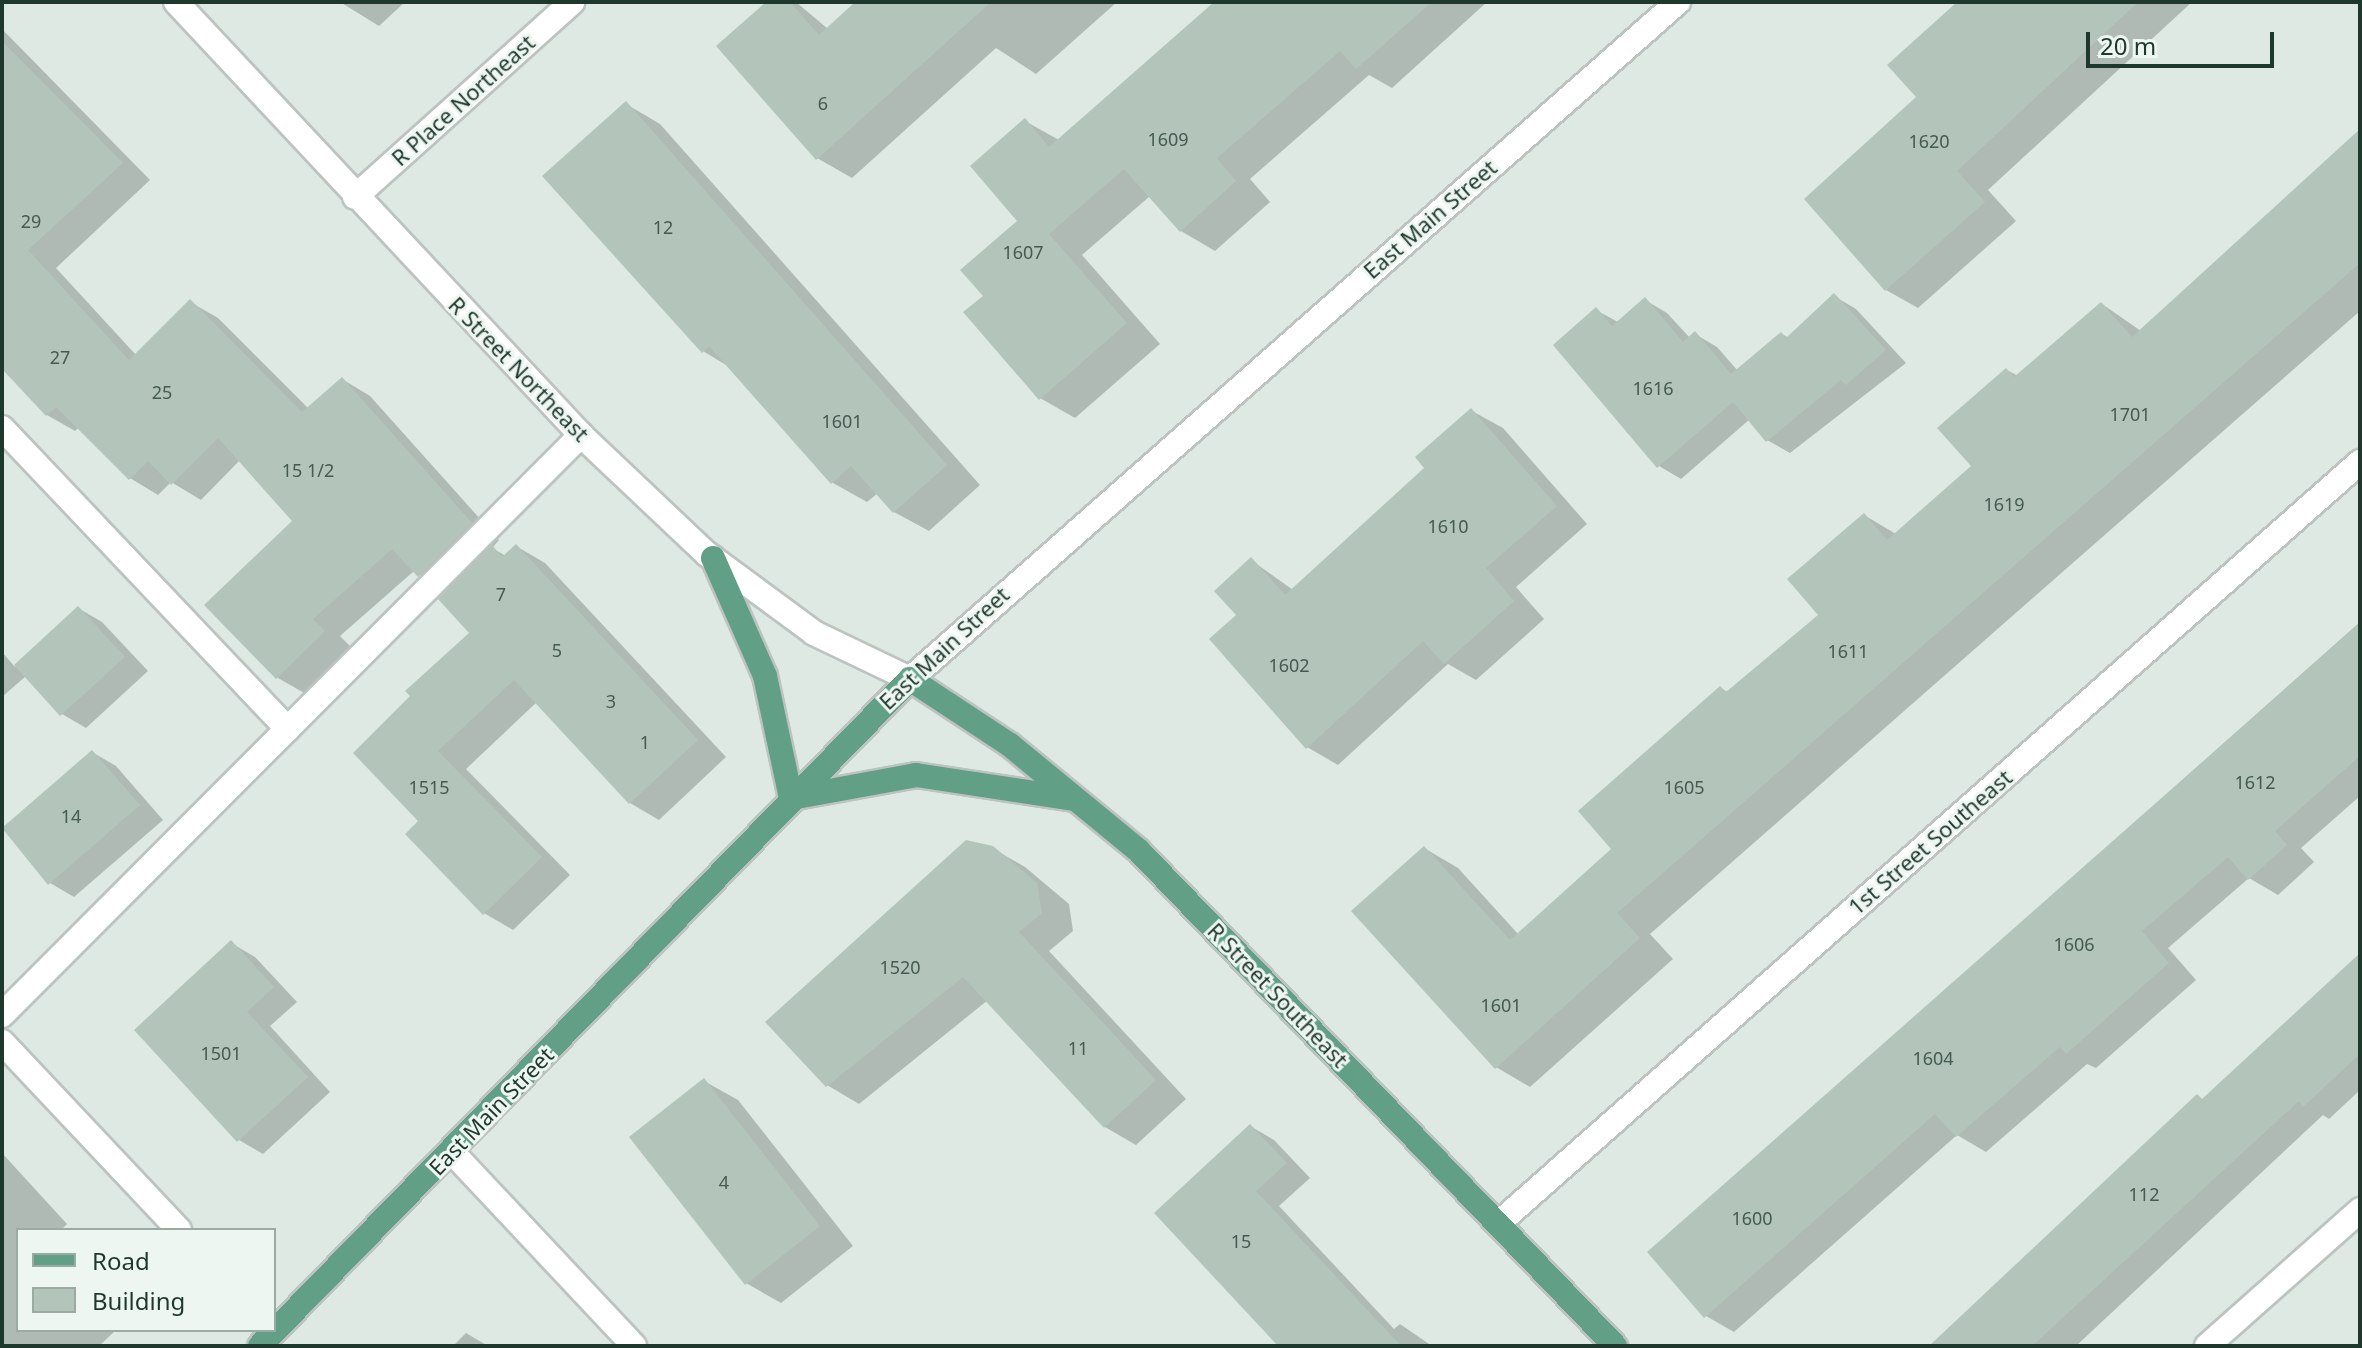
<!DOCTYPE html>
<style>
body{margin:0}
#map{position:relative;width:2362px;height:1348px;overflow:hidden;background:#dde9e2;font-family:"Noto Sans",sans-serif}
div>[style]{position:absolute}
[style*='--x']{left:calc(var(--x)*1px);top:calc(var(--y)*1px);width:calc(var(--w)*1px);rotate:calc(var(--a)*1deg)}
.shadow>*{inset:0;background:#0003}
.building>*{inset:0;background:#b3c4bb}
.roads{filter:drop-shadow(2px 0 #bcc3c0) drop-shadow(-2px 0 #bcc3c0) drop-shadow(0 2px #bcc3c0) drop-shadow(0 -2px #bcc3c0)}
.minor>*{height:24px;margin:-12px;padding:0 12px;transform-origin:12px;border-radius:12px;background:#fff}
.major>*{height:24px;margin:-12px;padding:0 12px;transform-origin:12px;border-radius:12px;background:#629f87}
span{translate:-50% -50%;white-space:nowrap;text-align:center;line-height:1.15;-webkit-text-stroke:6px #eef6f1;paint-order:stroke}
.number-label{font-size:18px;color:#445b51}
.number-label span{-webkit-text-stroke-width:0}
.street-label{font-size:22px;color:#1f382e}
.frame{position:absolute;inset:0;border:4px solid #1f382e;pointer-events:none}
.legend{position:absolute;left:16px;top:1228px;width:260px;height:104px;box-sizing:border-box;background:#eef6f1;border:2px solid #9baaa3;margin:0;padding:10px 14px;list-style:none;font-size:24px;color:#1f382e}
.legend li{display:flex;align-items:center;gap:16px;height:40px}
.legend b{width:40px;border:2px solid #9baaa3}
.scale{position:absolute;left:2086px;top:32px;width:188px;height:36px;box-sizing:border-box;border:4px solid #1f382e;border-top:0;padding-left:10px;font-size:24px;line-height:28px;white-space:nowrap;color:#1f382e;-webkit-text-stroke:6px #eef6f1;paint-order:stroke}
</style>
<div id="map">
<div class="shadow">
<div style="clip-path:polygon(340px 2px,405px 2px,379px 26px)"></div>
<div style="clip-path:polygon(769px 2px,796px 2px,828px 29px,858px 2px,1117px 2px,1036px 74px,996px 48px,852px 178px,817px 158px)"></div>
<div style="clip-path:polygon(1228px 2px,1487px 2px,1392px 88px,1369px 75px,1250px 179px,1270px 202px,1215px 251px,1181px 231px,1150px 196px,1082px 255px,1160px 344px,1075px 418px,1040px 398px,986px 296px,1020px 221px,1025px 121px,1059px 140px)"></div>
<div style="clip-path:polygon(1971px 2px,2192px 2px,1988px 190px,2016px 221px,1918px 308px,1886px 290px,1919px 97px)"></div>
<div style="clip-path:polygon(2px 29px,150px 180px,56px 268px,136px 355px,190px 302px,218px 318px,309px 409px,342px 379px,370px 396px,499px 540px,492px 548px,506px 556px,516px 546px,545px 563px,726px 757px,659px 820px,630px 803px,537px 702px,466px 769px,570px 875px,513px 930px,484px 913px,421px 821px,355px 753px,472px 633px,448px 592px,414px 571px,340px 636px,352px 648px,306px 694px,278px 678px,207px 605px,294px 521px,240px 460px,201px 500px,171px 482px,158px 495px,130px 478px,79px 427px,75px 431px,47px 415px,2px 307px)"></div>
<div style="clip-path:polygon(626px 104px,660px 124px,980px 485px,929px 531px,894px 512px,878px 493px,867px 502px,833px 483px,731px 368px,703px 351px)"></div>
<div style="clip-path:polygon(2360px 132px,2360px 311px,1650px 934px,1673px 959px,1530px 1087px,1496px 1067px,1424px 848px,1458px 868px,1519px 935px,1614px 849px,1721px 688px,1729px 693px,1821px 615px,1864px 515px,1896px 534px,1974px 466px,2007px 370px,2018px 376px,2102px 304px,2141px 331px)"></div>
<div style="clip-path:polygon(1834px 296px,1856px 309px,1906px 363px,1790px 453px,1767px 440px,1750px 419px,1681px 479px,1659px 466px,1596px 310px,1618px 322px,1645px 300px,1667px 313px,1690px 338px,1695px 334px,1717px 347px,1738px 371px,1782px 334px,1789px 338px)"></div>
<div style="clip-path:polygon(1472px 411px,1503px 428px,1587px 524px,1516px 587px,1544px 619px,1476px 680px,1448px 664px,1338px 765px,1307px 747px,1238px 615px,1251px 560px,1293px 590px,1427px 468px)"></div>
<div style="clip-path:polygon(78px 608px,102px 622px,148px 671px,86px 728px,62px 714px,26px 676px,2px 697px,2px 652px,15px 667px)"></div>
<div style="clip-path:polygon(2360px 622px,2360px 796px,2301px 848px,2314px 862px,2278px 895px,2249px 878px,2168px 948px,2196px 980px,2096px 1068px,2087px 1064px,1986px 1152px,1957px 1135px,1734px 1332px,1706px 1316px,1650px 1253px)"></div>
<div style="clip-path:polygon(92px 752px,116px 766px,163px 820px,74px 897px,50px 883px,3px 829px)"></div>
<div style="clip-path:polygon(992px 848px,1025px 867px,1069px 904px,1073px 931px,1049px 951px,1186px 1099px,1136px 1145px,1105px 1127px,988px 1000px,859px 1104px,827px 1085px)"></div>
<div style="clip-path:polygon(231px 943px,255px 957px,297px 1002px,270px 1026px,330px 1092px,263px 1154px,239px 1140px)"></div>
<div style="clip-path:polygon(2360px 955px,2360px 1090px,2329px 1119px,2323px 1115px,2076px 1346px,1931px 1346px,2197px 1096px,2204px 1100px)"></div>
<div style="clip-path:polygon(704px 1081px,738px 1100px,853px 1246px,781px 1303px,746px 1283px)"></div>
<div style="clip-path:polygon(1250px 1126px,1274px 1140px,1310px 1178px,1279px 1206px,1394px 1329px,1400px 1324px,1432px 1346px,1281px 1346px,1157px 1213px)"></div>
<div style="clip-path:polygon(2px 1153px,67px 1224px,61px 1230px,18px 1230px,18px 1330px,116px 1330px,99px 1346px,2px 1346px)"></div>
<div style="clip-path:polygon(466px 1333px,488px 1346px,453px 1346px)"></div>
</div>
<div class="building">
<div style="clip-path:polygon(766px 2px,790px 2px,819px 35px,855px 2px,991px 2px,816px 160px,716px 46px)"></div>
<div style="clip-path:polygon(1214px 2px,1432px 2px,1356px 69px,1340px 51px,1217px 158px,1236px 181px,1180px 232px,1124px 169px,1049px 234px,1127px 323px,1039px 400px,963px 312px,983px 296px,960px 270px,1017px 221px,970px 166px,1025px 118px,1049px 147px)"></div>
<div style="clip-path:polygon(1957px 2px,2138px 2px,1957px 171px,1985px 202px,1885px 291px,1804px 199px,1916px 97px,1887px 65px)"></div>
<div style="clip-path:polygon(2px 41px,123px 163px,28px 250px,129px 360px,190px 299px,302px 412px,342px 377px,472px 523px,418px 577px,392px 549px,313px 619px,325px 631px,276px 679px,204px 605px,292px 521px,218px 438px,171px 485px,148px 461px,129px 480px,56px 407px,46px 416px,2px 369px)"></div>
<div style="clip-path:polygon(626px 101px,947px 465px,893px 513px,851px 466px,831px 484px,709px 346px,702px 353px,542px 176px)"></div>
<div style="clip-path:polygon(2360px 129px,2360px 263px,1617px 913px,1640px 938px,1495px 1069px,1351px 911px,1424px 846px,1510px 940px,1611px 849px,1578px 811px,1720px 686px,1726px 692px,1818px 615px,1787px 579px,1864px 513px,1887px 540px,1971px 466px,1937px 428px,2006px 368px,2014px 377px,2101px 302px,2132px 337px)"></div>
<div style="clip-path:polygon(1834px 293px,1886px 350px,1846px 385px,1841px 380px,1766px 442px,1733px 402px,1657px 468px,1553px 345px,1596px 307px,1612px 326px,1645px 297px,1683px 342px,1695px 331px,1731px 374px,1781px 332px,1786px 338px)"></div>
<div style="clip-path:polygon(1471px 408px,1557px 506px,1486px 568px,1514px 601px,1444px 664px,1423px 641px,1306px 749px,1209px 639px,1236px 615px,1214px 591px,1251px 557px,1285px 595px,1424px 468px,1415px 457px)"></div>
<div style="clip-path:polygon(516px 544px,698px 740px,629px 804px,514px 680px,438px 751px,542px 857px,483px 915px,405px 834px,418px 821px,353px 753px,410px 696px,405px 691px,469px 633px,438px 599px,492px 545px,502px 557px)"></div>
<div style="clip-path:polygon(78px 606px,125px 657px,60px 716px,14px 665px)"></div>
<div style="clip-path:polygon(2360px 623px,2360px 756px,2275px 831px,2287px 845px,2248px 880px,2228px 857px,2142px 931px,2169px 963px,2066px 1054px,2060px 1047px,1956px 1137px,1935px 1114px,1704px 1318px,1647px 1252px)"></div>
<div style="clip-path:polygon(92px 750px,140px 805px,48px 885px,2px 828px)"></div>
<div style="clip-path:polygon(966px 840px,993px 846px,1037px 883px,1042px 913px,1019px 932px,1156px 1080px,1104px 1128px,963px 977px,826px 1087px,765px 1022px)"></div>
<div style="clip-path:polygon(231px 940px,274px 987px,247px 1012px,308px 1077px,237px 1142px,134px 1030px)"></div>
<div style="clip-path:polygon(2360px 953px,2360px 1054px,2303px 1107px,2299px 1101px,2032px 1346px,1929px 1346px,2197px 1094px,2202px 1099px)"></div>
<div style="clip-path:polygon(704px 1078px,820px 1226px,745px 1285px,629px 1137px)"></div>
<div style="clip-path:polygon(1250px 1124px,1287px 1163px,1256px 1191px,1401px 1346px,1278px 1346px,1154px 1213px)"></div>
</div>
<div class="roads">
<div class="minor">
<div style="--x:176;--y:2;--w:593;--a:46.91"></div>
<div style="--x:581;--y:435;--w:173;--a:43.4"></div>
<div style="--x:707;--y:554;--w:133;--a:36.4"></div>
<div style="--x:814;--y:633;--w:106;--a:25.6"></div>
<div style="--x:910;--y:679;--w:1024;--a:-41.4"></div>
<div style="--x:355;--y:197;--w:292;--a:-41.9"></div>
<div style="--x:2;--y:428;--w:415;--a:46.5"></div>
<div style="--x:2;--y:1015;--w:820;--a:-45.05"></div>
<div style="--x:2;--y:1042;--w:258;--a:46.7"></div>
<div style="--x:452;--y:1152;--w:266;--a:46.8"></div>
<div style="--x:1500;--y:1222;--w:1148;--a:-41.47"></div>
<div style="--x:2207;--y:1346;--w:205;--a:-41.6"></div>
</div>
<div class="major">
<div style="--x:713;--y:558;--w:129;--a:66.2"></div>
<div style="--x:765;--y:676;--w:125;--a:78"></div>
<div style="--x:791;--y:798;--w:127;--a:-10.4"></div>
<div style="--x:916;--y:775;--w:161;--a:8.6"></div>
<div style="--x:260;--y:1346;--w:931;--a:-45.74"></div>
<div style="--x:910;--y:679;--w:120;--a:33.4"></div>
<div style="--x:1010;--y:745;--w:167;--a:39.4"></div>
<div style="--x:1139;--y:851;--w:687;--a:46.12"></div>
</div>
</div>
<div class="number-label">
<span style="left:823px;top:103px">6</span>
<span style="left:1168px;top:139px">1609</span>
<span style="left:1929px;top:141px">1620</span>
<span style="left:31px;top:221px">29</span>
<span style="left:663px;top:227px">12</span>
<span style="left:1023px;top:252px">1607</span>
<span style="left:60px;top:357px">27</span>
<span style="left:1653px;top:388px">1616</span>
<span style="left:162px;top:392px">25</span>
<span style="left:2130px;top:414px">1701</span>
<span style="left:842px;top:421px">1601</span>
<span style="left:308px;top:470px">15 1/2</span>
<span style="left:2004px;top:504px">1619</span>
<span style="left:1448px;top:526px">1610</span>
<span style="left:501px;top:594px">7</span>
<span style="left:557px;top:650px">5</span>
<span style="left:1848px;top:651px">1611</span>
<span style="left:1289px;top:665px">1602</span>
<span style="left:611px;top:701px">3</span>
<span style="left:645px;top:742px">1</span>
<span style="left:2255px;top:782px">1612</span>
<span style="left:429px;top:787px">1515</span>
<span style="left:1684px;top:787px">1605</span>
<span style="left:71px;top:816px">14</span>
<span style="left:2074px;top:944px">1606</span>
<span style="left:900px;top:967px">1520</span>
<span style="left:1501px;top:1005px">1601</span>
<span style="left:1078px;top:1048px">11</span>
<span style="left:221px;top:1053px">1501</span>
<span style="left:1933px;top:1058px">1604</span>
<span style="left:724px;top:1182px">4</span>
<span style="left:2144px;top:1194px">112</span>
<span style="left:1752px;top:1218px">1600</span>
<span style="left:1241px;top:1241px">15</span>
</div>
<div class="street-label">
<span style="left:463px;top:100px;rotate:-42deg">R Place Northeast</span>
<span style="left:1430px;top:219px;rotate:-41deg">East Main Street</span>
<span style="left:519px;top:369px;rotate:46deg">R Street Northeast</span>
<span style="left:944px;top:648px;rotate:-43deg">East Main Street</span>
<span style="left:1930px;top:842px;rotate:-41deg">1st Street Southeast</span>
<span style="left:1278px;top:995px;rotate:46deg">R Street Southeast</span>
<span style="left:491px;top:1111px;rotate:-46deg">East Main Street</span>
</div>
<div class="frame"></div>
<ul class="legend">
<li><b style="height:10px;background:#629f87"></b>Road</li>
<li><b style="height:22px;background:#b3c4bb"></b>Building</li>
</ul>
<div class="scale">20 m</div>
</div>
